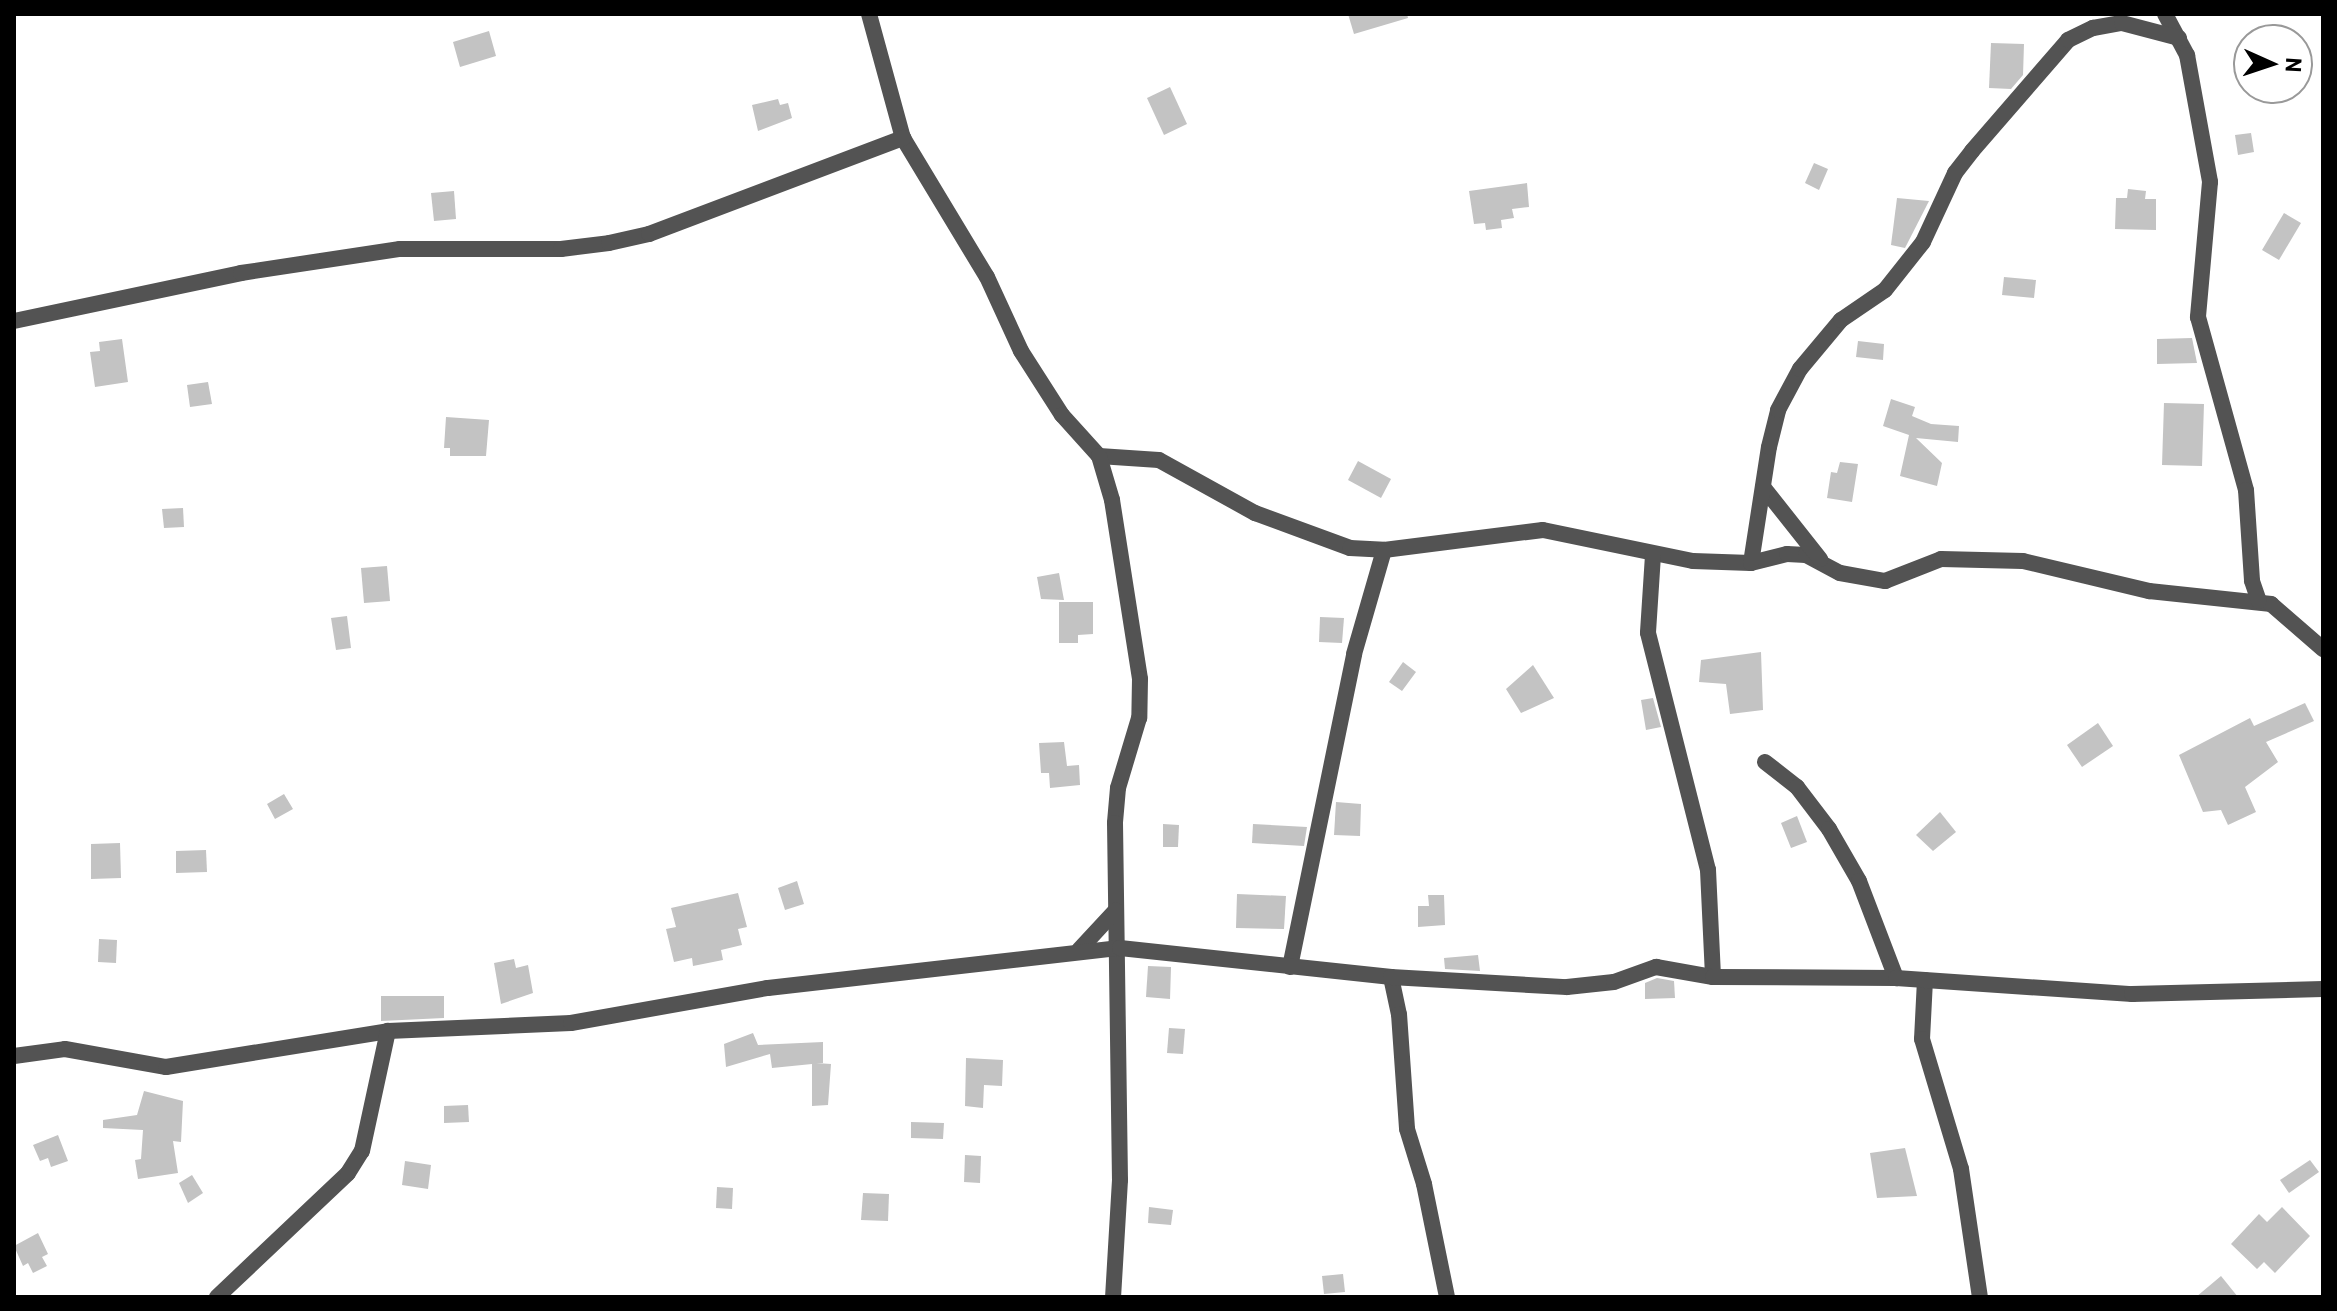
<!DOCTYPE html>
<style>
body{margin:0}
#map{position:relative;width:2337px;height:1311px;overflow:hidden;background:#fff;font-family:Barlow,sans-serif}
div>[style]{position:absolute}
[style*='--x']{left:calc(var(--x)*1px);top:calc(var(--y)*1px);width:calc(var(--w)*1px);rotate:calc(var(--a)*1deg)}
.building>*{inset:0;background:#c3c3c3}
.street>*{height:16px;margin:-8px;padding:0 8px;transform-origin:8px;border-radius:8px;background:#535353}
span{translate:-50% -50%;white-space:nowrap;text-align:center;line-height:1.15;-webkit-text-stroke:6px #fff;paint-order:stroke}
.frame{position:absolute;inset:0;border:16px solid #000;pointer-events:none}
.north{position:absolute;left:2233px;top:24px;width:80px;height:80px;box-sizing:border-box;background:#fff;border:2px solid #999;border-radius:50%;rotate:93deg;font-size:22px;font-weight:700;line-height:32px;text-align:center;color:#000}
.north::after{content:'';display:block;margin:auto;width:28px;height:36px;background:#000;clip-path:polygon(50% 0,100% 100%,50% 72%,0 100%)}
</style>
<div id="map">
<div class="building">
<div style="clip-path:polygon(1348px 14px,1407px 14px,1408px 18px,1354px 34px)"></div>
<div style="clip-path:polygon(489px 31px,496px 56px,460px 67px,453px 42px)"></div>
<div style="clip-path:polygon(1991px 43px,2024px 44px,2023px 75px,2011px 89px,1989px 88px)"></div>
<div style="clip-path:polygon(1170px 87px,1187px 124px,1164px 135px,1147px 98px)"></div>
<div style="clip-path:polygon(778px 99px,780px 105px,788px 103px,792px 118px,758px 131px,752px 105px)"></div>
<div style="clip-path:polygon(2251px 133px,2254px 152px,2238px 155px,2235px 135px)"></div>
<div style="clip-path:polygon(1814px 163px,1828px 169px,1819px 190px,1805px 183px)"></div>
<div style="clip-path:polygon(1527px 183px,1529px 207px,1512px 209px,1514px 218px,1501px 220px,1502px 228px,1486px 230px,1485px 223px,1474px 224px,1469px 191px)"></div>
<div style="clip-path:polygon(2128px 189px,2146px 191px,2145px 199px,2156px 199px,2156px 230px,2115px 229px,2116px 198px,2127px 198px)"></div>
<div style="clip-path:polygon(454px 191px,456px 219px,434px 221px,431px 193px)"></div>
<div style="clip-path:polygon(1897px 198px,1929px 201px,1905px 248px,1891px 245px)"></div>
<div style="clip-path:polygon(2284px 213px,2301px 223px,2279px 260px,2262px 250px)"></div>
<div style="clip-path:polygon(2004px 277px,2036px 280px,2034px 298px,2002px 295px)"></div>
<div style="clip-path:polygon(2192px 338px,2197px 363px,2157px 364px,2157px 339px)"></div>
<div style="clip-path:polygon(122px 339px,128px 382px,95px 387px,90px 352px,100px 351px,99px 342px)"></div>
<div style="clip-path:polygon(1858px 341px,1884px 344px,1883px 360px,1856px 357px)"></div>
<div style="clip-path:polygon(208px 382px,212px 404px,190px 407px,187px 385px)"></div>
<div style="clip-path:polygon(1891px 399px,1915px 407px,1912px 416px,1931px 424px,1959px 426px,1958px 442px,1916px 438px,1942px 463px,1937px 486px,1900px 476px,1909px 435px,1883px 426px)"></div>
<div style="clip-path:polygon(2164px 403px,2204px 404px,2202px 466px,2162px 465px)"></div>
<div style="clip-path:polygon(446px 417px,489px 420px,486px 456px,450px 456px,450px 448px,444px 448px)"></div>
<div style="clip-path:polygon(1358px 461px,1391px 479px,1381px 498px,1348px 480px)"></div>
<div style="clip-path:polygon(1840px 462px,1858px 464px,1852px 502px,1827px 498px,1831px 472px,1837px 473px)"></div>
<div style="clip-path:polygon(183px 508px,184px 527px,164px 528px,162px 509px)"></div>
<div style="clip-path:polygon(387px 566px,390px 601px,364px 603px,361px 568px)"></div>
<div style="clip-path:polygon(1059px 573px,1064px 600px,1041px 599px,1037px 577px)"></div>
<div style="clip-path:polygon(1059px 602px,1093px 602px,1093px 634px,1078px 635px,1078px 643px,1059px 643px)"></div>
<div style="clip-path:polygon(347px 616px,351px 648px,336px 650px,331px 618px)"></div>
<div style="clip-path:polygon(1320px 617px,1344px 618px,1342px 643px,1319px 642px)"></div>
<div style="clip-path:polygon(1761px 652px,1763px 710px,1730px 714px,1726px 684px,1699px 682px,1701px 660px)"></div>
<div style="clip-path:polygon(1403px 662px,1416px 672px,1402px 691px,1389px 682px)"></div>
<div style="clip-path:polygon(1533px 665px,1554px 698px,1521px 713px,1506px 689px)"></div>
<div style="clip-path:polygon(1653px 698px,1661px 727px,1646px 730px,1641px 700px)"></div>
<div style="clip-path:polygon(2305px 703px,2314px 721px,2266px 742px,2278px 762px,2245px 787px,2256px 812px,2228px 825px,2221px 810px,2203px 812px,2179px 755px,2250px 718px,2254px 726px)"></div>
<div style="clip-path:polygon(2098px 723px,2113px 746px,2082px 767px,2067px 745px)"></div>
<div style="clip-path:polygon(1064px 742px,1067px 766px,1079px 765px,1080px 785px,1050px 788px,1049px 773px,1041px 773px,1039px 743px)"></div>
<div style="clip-path:polygon(284px 794px,293px 809px,275px 819px,267px 804px)"></div>
<div style="clip-path:polygon(1336px 802px,1361px 804px,1360px 836px,1334px 835px)"></div>
<div style="clip-path:polygon(1940px 812px,1956px 832px,1933px 851px,1916px 835px)"></div>
<div style="clip-path:polygon(1797px 816px,1807px 842px,1791px 848px,1781px 823px)"></div>
<div style="clip-path:polygon(1163px 824px,1179px 825px,1178px 847px,1163px 847px)"></div>
<div style="clip-path:polygon(1253px 824px,1307px 827px,1304px 846px,1252px 843px)"></div>
<div style="clip-path:polygon(120px 843px,121px 878px,91px 879px,91px 844px)"></div>
<div style="clip-path:polygon(206px 850px,207px 872px,176px 873px,176px 851px)"></div>
<div style="clip-path:polygon(797px 881px,804px 904px,785px 910px,778px 888px)"></div>
<div style="clip-path:polygon(738px 893px,747px 927px,738px 929px,742px 945px,721px 950px,723px 960px,693px 966px,692px 958px,674px 962px,666px 929px,676px 927px,671px 908px)"></div>
<div style="clip-path:polygon(1237px 894px,1286px 896px,1284px 929px,1236px 928px)"></div>
<div style="clip-path:polygon(1428px 895px,1444px 895px,1445px 925px,1418px 927px,1418px 906px,1429px 906px)"></div>
<div style="clip-path:polygon(99px 939px,117px 940px,116px 963px,98px 962px)"></div>
<div style="clip-path:polygon(1478px 955px,1480px 971px,1445px 969px,1444px 958px)"></div>
<div style="clip-path:polygon(514px 959px,516px 968px,528px 965px,533px 993px,501px 1004px,494px 963px)"></div>
<div style="clip-path:polygon(1148px 966px,1171px 967px,1170px 999px,1146px 997px)"></div>
<div style="clip-path:polygon(1657px 978px,1674px 981px,1675px 998px,1645px 999px,1645px 983px)"></div>
<div style="clip-path:polygon(381px 996px,444px 996px,444px 1018px,381px 1021px)"></div>
<div style="clip-path:polygon(1169px 1028px,1185px 1029px,1183px 1054px,1167px 1053px)"></div>
<div style="clip-path:polygon(753px 1033px,758px 1045px,823px 1042px,823px 1063px,816px 1063px,831px 1064px,828px 1105px,812px 1106px,812px 1064px,772px 1068px,770px 1054px,726px 1067px,724px 1044px)"></div>
<div style="clip-path:polygon(966px 1058px,1003px 1060px,1002px 1086px,984px 1085px,983px 1108px,965px 1106px)"></div>
<div style="clip-path:polygon(144px 1091px,183px 1101px,181px 1142px,173px 1141px,178px 1173px,138px 1179px,135px 1160px,141px 1159px,143px 1130px,103px 1128px,103px 1120px,137px 1115px)"></div>
<div style="clip-path:polygon(468px 1105px,469px 1122px,444px 1123px,444px 1106px)"></div>
<div style="clip-path:polygon(911px 1122px,944px 1123px,943px 1139px,911px 1138px)"></div>
<div style="clip-path:polygon(58px 1135px,68px 1161px,51px 1167px,48px 1158px,40px 1161px,33px 1145px)"></div>
<div style="clip-path:polygon(1905px 1148px,1917px 1196px,1877px 1198px,1870px 1153px)"></div>
<div style="clip-path:polygon(965px 1155px,981px 1156px,980px 1183px,964px 1182px)"></div>
<div style="clip-path:polygon(2310px 1160px,2319px 1172px,2289px 1193px,2280px 1180px)"></div>
<div style="clip-path:polygon(405px 1161px,431px 1165px,428px 1189px,402px 1185px)"></div>
<div style="clip-path:polygon(192px 1175px,203px 1193px,188px 1203px,179px 1183px)"></div>
<div style="clip-path:polygon(717px 1187px,733px 1188px,732px 1209px,716px 1208px)"></div>
<div style="clip-path:polygon(863px 1193px,889px 1194px,888px 1221px,861px 1220px)"></div>
<div style="clip-path:polygon(1149px 1207px,1173px 1210px,1171px 1225px,1148px 1223px)"></div>
<div style="clip-path:polygon(2282px 1207px,2310px 1236px,2275px 1273px,2264px 1262px,2257px 1269px,2231px 1244px,2259px 1214px,2267px 1222px)"></div>
<div style="clip-path:polygon(38px 1233px,48px 1254px,42px 1257px,47px 1266px,33px 1273px,28px 1263px,23px 1266px,14px 1246px)"></div>
<div style="clip-path:polygon(1343px 1274px,1345px 1292px,1324px 1294px,1322px 1276px)"></div>
<div style="clip-path:polygon(2221px 1276px,2238px 1297px,2196px 1297px)"></div>
</div>
<div class="street">
<div style="--x:869;--y:14;--w:129;--a:74.7"></div>
<div style="--x:903;--y:138;--w:162;--a:58.9"></div>
<div style="--x:987;--y:277;--w:81;--a:65.3"></div>
<div style="--x:1021;--y:351;--w:76;--a:57.4"></div>
<div style="--x:1062;--y:415;--w:55;--a:47.9"></div>
<div style="--x:1099;--y:456;--w:60;--a:3.8"></div>
<div style="--x:1159;--y:460;--w:110;--a:28.9"></div>
<div style="--x:1255;--y:513;--w:101;--a:20.2"></div>
<div style="--x:1350;--y:548;--w:34;--a:3"></div>
<div style="--x:1384;--y:550;--w:160;--a:-7.2"></div>
<div style="--x:1543;--y:530;--w:153;--a:11.7"></div>
<div style="--x:1693;--y:561;--w:58;--a:2"></div>
<div style="--x:1751;--y:563;--w:37;--a:-14"></div>
<div style="--x:1787;--y:554;--w:19;--a:3"></div>
<div style="--x:1806;--y:555;--w:38;--a:28"></div>
<div style="--x:1840;--y:573;--w:46;--a:10.1"></div>
<div style="--x:1885;--y:581;--w:60;--a:-21.4"></div>
<div style="--x:1941;--y:559;--w:82;--a:1.4"></div>
<div style="--x:2023;--y:561;--w:130;--a:13.4"></div>
<div style="--x:2149;--y:591;--w:123;--a:6.1"></div>
<div style="--x:2271;--y:604;--w:69;--a:40.9"></div>
<div style="--x:2165;--y:14;--w:47;--a:61.8"></div>
<div style="--x:2187;--y:55;--w:129;--a:79.7"></div>
<div style="--x:2210;--y:182;--w:136;--a:95.1"></div>
<div style="--x:2198;--y:317;--w:180;--a:74.5"></div>
<div style="--x:2246;--y:490;--w:91;--a:86.2"></div>
<div style="--x:2252;--y:581;--w:21;--a:71"></div>
<div style="--x:14;--y:321;--w:232;--a:-11.9"></div>
<div style="--x:241;--y:273;--w:161;--a:-8.6"></div>
<div style="--x:400;--y:249;--w:161;--a:0"></div>
<div style="--x:561;--y:249;--w:48;--a:-7.1"></div>
<div style="--x:609;--y:243;--w:41;--a:-12.7"></div>
<div style="--x:649;--y:234;--w:272;--a:-20.7"></div>
<div style="--x:1099;--y:456;--w:46;--a:73.5"></div>
<div style="--x:1112;--y:500;--w:181;--a:81.1"></div>
<div style="--x:1140;--y:679;--w:39;--a:91"></div>
<div style="--x:1139;--y:718;--w:73;--a:106.7"></div>
<div style="--x:1118;--y:788;--w:35;--a:95"></div>
<div style="--x:1115;--y:823;--w:357;--a:89.2"></div>
<div style="--x:1120;--y:1180;--w:117;--a:93.4"></div>
<div style="--x:1763;--y:487;--w:92;--a:51.6"></div>
<div style="--x:1653;--y:555;--w:78;--a:93.7"></div>
<div style="--x:1648;--y:633;--w:244;--a:75.8"></div>
<div style="--x:1708;--y:870;--w:107;--a:87.3"></div>
<div style="--x:1751;--y:563;--w:117;--a:-81.2"></div>
<div style="--x:1769;--y:447;--w:38;--a:-76"></div>
<div style="--x:1778;--y:410;--w:47;--a:-61.8"></div>
<div style="--x:1800;--y:369;--w:64;--a:-50.1"></div>
<div style="--x:1841;--y:320;--w:53;--a:-34.3"></div>
<div style="--x:1885;--y:290;--w:61;--a:-51.6"></div>
<div style="--x:1923;--y:242;--w:76;--a:-65.1"></div>
<div style="--x:1955;--y:173;--w:28;--a:-52"></div>
<div style="--x:1972;--y:151;--w:147;--a:-49.1"></div>
<div style="--x:2068;--y:40;--w:28;--a:-26"></div>
<div style="--x:2093;--y:28;--w:29;--a:-10"></div>
<div style="--x:2122;--y:23;--w:59;--a:14.7"></div>
<div style="--x:1765;--y:762;--w:41;--a:38"></div>
<div style="--x:1797;--y:787;--w:53;--a:52.7"></div>
<div style="--x:1829;--y:829;--w:60;--a:60"></div>
<div style="--x:1859;--y:881;--w:104;--a:69.1"></div>
<div style="--x:1079;--y:950;--w:54;--a:-47.2"></div>
<div style="--x:1290;--y:967;--w:319;--a:-78.4"></div>
<div style="--x:1354;--y:654;--w:108;--a:-73.9"></div>
<div style="--x:1391;--y:977;--w:38;--a:78"></div>
<div style="--x:1399;--y:1014;--w:115;--a:86"></div>
<div style="--x:1407;--y:1129;--w:58;--a:72.8"></div>
<div style="--x:1424;--y:1184;--w:115;--a:78.5"></div>
<div style="--x:1925;--y:980;--w:59;--a:92.9"></div>
<div style="--x:1922;--y:1039;--w:136;--a:73.3"></div>
<div style="--x:1961;--y:1169;--w:129;--a:81.6"></div>
<div style="--x:14;--y:1056;--w:51;--a:-7.8"></div>
<div style="--x:65;--y:1049;--w:103;--a:10.1"></div>
<div style="--x:166;--y:1067;--w:225;--a:-9.2"></div>
<div style="--x:388;--y:1031;--w:183;--a:-2.5"></div>
<div style="--x:571;--y:1023;--w:200;--a:-10.1"></div>
<div style="--x:768;--y:988;--w:354;--a:-6.5"></div>
<div style="--x:1120;--y:948;--w:273;--a:6.1"></div>
<div style="--x:1391;--y:977;--w:176;--a:3.3"></div>
<div style="--x:1567;--y:987;--w:47;--a:-6.1"></div>
<div style="--x:1614;--y:982;--w:45;--a:-19.7"></div>
<div style="--x:1656;--y:967;--w:58;--a:10"></div>
<div style="--x:1713;--y:977;--w:183;--a:0.3"></div>
<div style="--x:1896;--y:978;--w:237;--a:3.9"></div>
<div style="--x:2132;--y:994;--w:191;--a:-1.5"></div>
<div style="--x:217;--y:1297;--w:180;--a:-43.4"></div>
<div style="--x:348;--y:1173;--w:26;--a:-58"></div>
<div style="--x:362;--y:1151;--w:123;--a:-77.8"></div>
</div>
<div class="frame"></div>
<div class="north">N</div>
</div>
